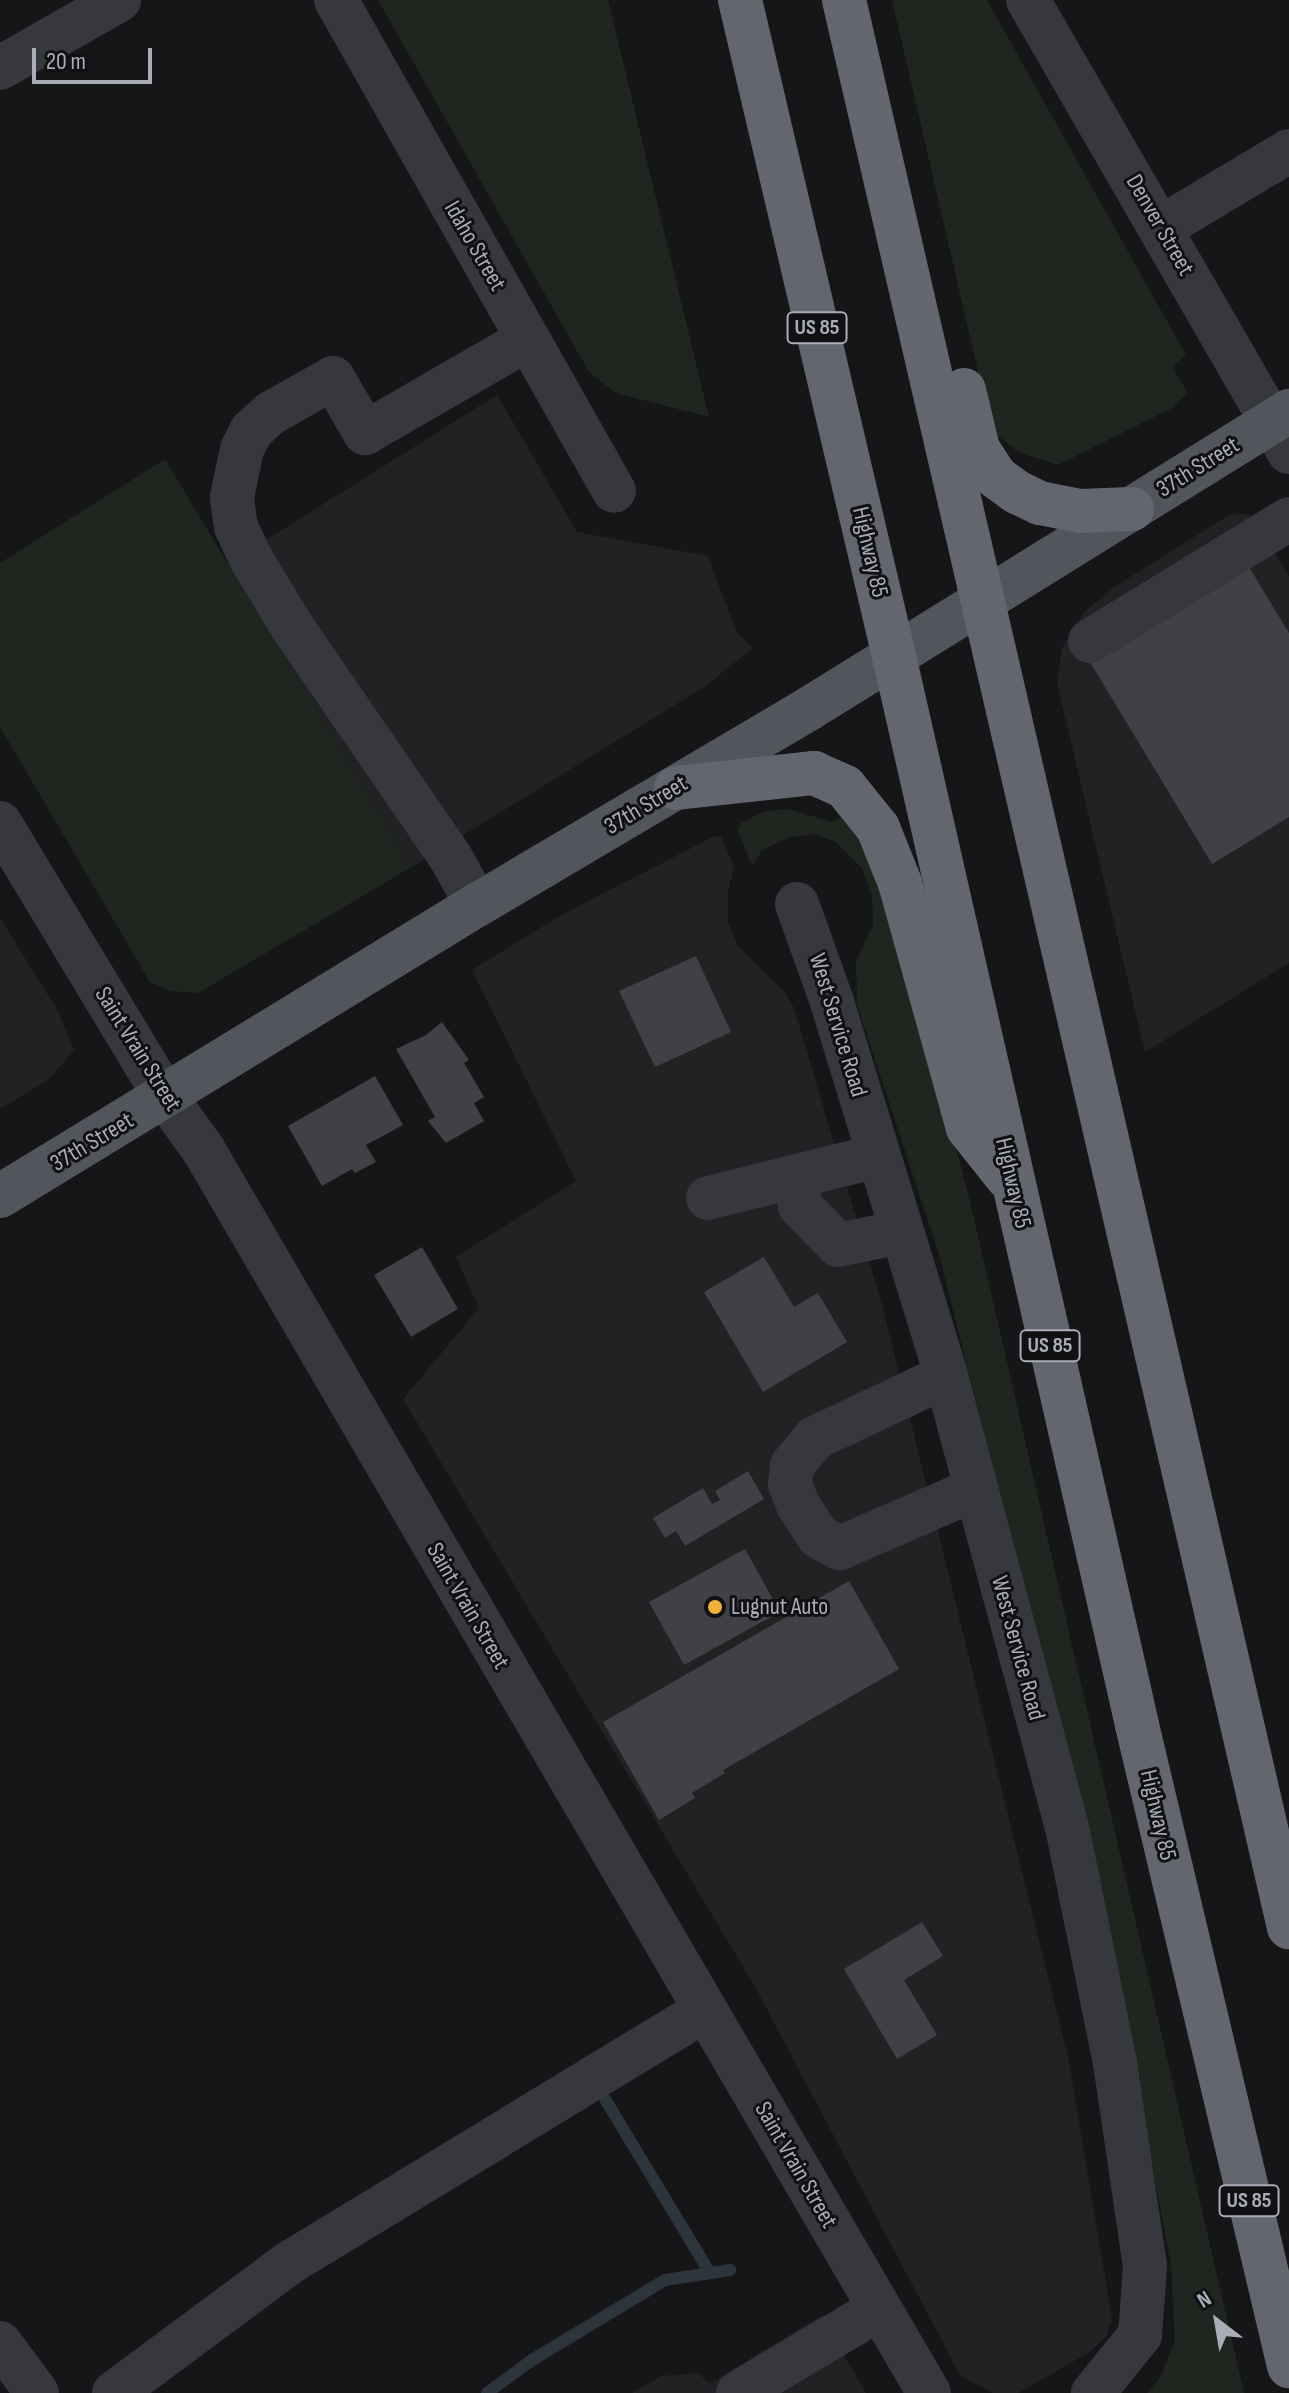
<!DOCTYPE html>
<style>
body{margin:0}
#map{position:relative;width:1289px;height:2393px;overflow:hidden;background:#161618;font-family:"Sofia Sans Condensed",sans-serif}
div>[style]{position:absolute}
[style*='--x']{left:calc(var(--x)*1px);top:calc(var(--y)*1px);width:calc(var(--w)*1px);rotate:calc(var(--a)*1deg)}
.built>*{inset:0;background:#222225}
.green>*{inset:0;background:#1e261f}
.stream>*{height:12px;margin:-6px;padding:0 6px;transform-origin:6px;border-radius:6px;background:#2c353c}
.building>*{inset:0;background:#404145}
.minor>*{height:44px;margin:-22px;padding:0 22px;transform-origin:22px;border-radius:22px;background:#37383d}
.major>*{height:44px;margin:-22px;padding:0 22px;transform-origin:22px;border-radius:22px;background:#53555c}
.highway>*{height:44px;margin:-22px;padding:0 22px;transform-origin:22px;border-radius:22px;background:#63666e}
.dots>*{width:22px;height:22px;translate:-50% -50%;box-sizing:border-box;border:4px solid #111113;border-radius:50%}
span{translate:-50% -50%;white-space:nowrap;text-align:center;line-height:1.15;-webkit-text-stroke:6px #111113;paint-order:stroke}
.shield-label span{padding:2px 6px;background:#111113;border:2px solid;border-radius:6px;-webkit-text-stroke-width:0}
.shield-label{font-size:22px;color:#a8adb8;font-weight:700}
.street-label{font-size:24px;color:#a8adb8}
.poi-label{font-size:24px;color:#a8adb8}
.left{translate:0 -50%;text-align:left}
.north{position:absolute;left:1177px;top:2281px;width:80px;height:80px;-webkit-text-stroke:6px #111113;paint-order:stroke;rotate:329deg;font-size:22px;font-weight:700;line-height:32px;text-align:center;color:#a8adb8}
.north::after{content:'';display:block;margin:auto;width:28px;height:36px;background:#a8adb8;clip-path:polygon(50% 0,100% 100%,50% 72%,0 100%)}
.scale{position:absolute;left:32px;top:48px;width:120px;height:36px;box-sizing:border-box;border:4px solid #a8adb8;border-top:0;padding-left:10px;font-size:24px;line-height:28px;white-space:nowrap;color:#a8adb8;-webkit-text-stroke:6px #111113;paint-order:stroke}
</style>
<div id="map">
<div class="built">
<div style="clip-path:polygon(497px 395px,577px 532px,708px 556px,736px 631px,753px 648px,704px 687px,410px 868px,226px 565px)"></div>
<div style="clip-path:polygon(1247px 514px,1255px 519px,1289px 577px,1289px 963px,1145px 1052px,1057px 684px,1062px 648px,1085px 611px,1111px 589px,1229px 515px)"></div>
<div style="clip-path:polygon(715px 836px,721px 837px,734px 866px,728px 892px,728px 922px,738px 946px,784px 991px,794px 1008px,882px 1305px,1069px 2062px,1112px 2319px,1106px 2337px,1088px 2353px,1018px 2393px,993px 2393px,960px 2375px,753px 1983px,403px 1399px,479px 1308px,456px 1257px,576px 1181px,472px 970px,563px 914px)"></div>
<div style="clip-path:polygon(0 918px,58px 1011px,74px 1050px,49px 1079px,0 1109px)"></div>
<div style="clip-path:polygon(821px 2316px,866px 2393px,632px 2393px,661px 2376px,699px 2373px,709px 2384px)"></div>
</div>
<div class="green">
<div style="clip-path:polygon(378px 0,608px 0,709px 417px,616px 393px,589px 372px)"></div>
<div style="clip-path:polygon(892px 0,987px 0,1186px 355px,1172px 367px,1188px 393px,1172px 408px,1058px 465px,1021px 453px,992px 432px)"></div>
<div style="clip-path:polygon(165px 459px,410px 868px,198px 993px,171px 991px,150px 982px,0 727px,0 563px)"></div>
<div style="clip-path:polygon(788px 809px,832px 822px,841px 818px,856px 834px,891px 908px,969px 1197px,1244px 2393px,1147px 2393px,1160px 2378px,1175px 2340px,1171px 2265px,1106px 1919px,939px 1254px,857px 1005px,856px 962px,873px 924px,872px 896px,862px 868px,836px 842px,813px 834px,787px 838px,762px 850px,752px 866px,738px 831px,741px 823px,763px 812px)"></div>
</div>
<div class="stream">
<div style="--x:605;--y:2099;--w:203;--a:58.9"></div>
<div style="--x:487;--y:2393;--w:56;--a:-36.3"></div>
<div style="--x:532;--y:2360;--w:155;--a:-31"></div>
<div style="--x:665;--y:2280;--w:66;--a:-8.7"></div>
</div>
<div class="building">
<div style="clip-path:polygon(1249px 567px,1289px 633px,1289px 817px,1212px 864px,1090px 662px)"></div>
<div style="clip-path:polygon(696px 956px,731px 1032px,655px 1067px,619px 991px)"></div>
<div style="clip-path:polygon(442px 1022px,469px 1060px,464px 1063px,484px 1097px,474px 1103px,484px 1121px,446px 1143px,428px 1121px,435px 1117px,396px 1049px,426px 1035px)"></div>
<div style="clip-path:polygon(375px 1076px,403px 1125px,366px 1145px,376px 1162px,355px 1173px,352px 1169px,322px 1186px,288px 1126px)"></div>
<div style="clip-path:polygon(422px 1247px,458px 1309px,411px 1337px,374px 1275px)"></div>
<div style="clip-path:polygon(764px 1257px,794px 1307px,818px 1293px,847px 1342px,763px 1392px,704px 1292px)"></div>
<div style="clip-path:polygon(748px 1471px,764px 1499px,685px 1546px,676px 1531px,665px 1538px,653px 1518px,703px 1488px,712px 1504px,720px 1500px,715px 1491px)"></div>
<div style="clip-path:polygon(745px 1549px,780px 1612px,684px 1665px,649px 1602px)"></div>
<div style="clip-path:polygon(849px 1581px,899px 1669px,723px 1770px,725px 1773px,692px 1793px,695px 1798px,659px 1820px,603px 1722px)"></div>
<div style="clip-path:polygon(922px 1922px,943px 1956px,904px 1980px,937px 2035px,897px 2059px,844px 1969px)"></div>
</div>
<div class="minor">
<div style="--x:336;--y:0;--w:564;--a:60.48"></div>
<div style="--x:1028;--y:0;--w:522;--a:60"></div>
<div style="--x:0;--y:68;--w:137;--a:-29.7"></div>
<div style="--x:1162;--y:227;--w:148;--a:-30.9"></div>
<div style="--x:1090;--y:641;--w:233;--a:-31.5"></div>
<div style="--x:0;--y:823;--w:321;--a:58.9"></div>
<div style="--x:166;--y:1098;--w:63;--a:54"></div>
<div style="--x:203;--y:1149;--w:1440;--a:59.73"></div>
<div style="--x:797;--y:904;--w:104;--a:70.3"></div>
<div style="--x:832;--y:1002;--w:391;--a:73"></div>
<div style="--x:946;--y:1376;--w:467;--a:75"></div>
<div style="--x:1067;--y:1827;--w:241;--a:78.5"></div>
<div style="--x:1115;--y:2063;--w:205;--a:81.6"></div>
<div style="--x:1145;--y:2266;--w:69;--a:94.1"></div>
<div style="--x:1140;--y:2335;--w:75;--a:129"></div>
<div style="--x:477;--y:905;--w:54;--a:-119"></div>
<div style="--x:451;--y:858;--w:283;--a:-124.5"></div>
<div style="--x:291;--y:625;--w:77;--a:-121.2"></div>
<div style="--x:251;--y:559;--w:35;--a:-115"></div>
<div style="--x:236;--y:527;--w:30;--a:-98"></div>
<div style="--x:232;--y:497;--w:49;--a:-78.2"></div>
<div style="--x:242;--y:449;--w:20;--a:-63"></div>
<div style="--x:251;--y:431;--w:27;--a:-42"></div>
<div style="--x:271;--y:413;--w:71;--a:-29.4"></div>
<div style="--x:333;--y:378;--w:64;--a:59.8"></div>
<div style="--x:365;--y:433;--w:188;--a:-30"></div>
<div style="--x:796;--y:1176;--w:30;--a:82"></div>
<div style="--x:800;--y:1206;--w:54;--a:45.7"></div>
<div style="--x:838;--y:1245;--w:64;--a:-11.7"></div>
<div style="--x:708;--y:1198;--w:175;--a:-13.9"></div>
<div style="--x:946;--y:1376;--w:145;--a:154.7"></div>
<div style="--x:815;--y:1438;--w:35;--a:130"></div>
<div style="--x:792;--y:1465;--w:19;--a:96"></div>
<div style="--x:790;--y:1484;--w:22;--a:69"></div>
<div style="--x:798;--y:1505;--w:38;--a:57"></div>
<div style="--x:819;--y:1537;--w:24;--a:28"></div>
<div style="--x:840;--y:1548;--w:148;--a:-23.5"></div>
<div style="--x:0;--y:2343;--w:62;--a:53.5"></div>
<div style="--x:114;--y:2393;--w:218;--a:-36.6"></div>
<div style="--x:289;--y:2263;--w:487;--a:-31.3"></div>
<div style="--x:738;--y:2393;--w:164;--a:-30.8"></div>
</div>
<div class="major">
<div style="--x:0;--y:1196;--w:559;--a:-31.39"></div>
<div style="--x:477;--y:905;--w:387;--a:-30.6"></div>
<div style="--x:810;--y:708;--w:564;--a:-31.8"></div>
</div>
<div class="highway">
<div style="--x:740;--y:0;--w:674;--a:76.79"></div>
<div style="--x:894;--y:656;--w:1096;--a:77.19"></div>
<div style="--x:1137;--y:1725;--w:659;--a:76.66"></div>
<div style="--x:844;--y:0;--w:1978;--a:77"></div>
<div style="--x:964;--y:390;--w:61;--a:76.7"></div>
<div style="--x:978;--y:449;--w:33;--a:57"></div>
<div style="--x:996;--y:477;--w:26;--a:36"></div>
<div style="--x:1017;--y:492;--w:25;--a:26"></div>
<div style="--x:1040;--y:503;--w:41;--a:11.3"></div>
<div style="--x:1080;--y:511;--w:52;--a:-2.2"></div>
<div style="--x:676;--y:788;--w:139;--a:-6.2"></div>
<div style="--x:814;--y:773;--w:34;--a:24"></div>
<div style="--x:845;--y:787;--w:53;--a:51.2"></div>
<div style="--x:878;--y:828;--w:59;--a:68.2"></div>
<div style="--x:900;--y:883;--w:254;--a:74.5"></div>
<div style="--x:968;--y:1128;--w:63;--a:51.5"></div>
</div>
<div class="dots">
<div style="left:715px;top:1607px;background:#f2b134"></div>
</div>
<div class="shield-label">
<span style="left:817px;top:328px">US 85</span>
<span style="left:1050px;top:1346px">US 85</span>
<span style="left:1249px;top:2201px">US 85</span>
</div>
<div class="street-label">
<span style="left:1160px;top:225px;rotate:60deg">Denver Street</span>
<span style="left:475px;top:246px;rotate:60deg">Idaho Street</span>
<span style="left:1198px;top:467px;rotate:-32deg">37th Street</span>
<span style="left:870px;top:552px;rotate:77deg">Highway 85</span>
<span style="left:646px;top:805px;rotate:-31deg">37th Street</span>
<span style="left:838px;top:1025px;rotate:73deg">West Service Road</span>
<span style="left:138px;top:1049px;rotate:58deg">Saint Vrain Street</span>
<span style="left:92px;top:1142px;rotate:-31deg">37th Street</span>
<span style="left:1013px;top:1183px;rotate:77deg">Highway 85</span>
<span style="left:468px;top:1606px;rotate:60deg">Saint Vrain Street</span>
<span style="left:1018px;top:1648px;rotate:75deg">West Service Road</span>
<span style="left:1158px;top:1815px;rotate:77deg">Highway 85</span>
<span style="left:796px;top:2165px;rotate:60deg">Saint Vrain Street</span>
</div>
<div class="poi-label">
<span class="left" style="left:731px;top:1607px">Lugnut Auto</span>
</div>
<div class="north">N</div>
<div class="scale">20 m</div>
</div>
